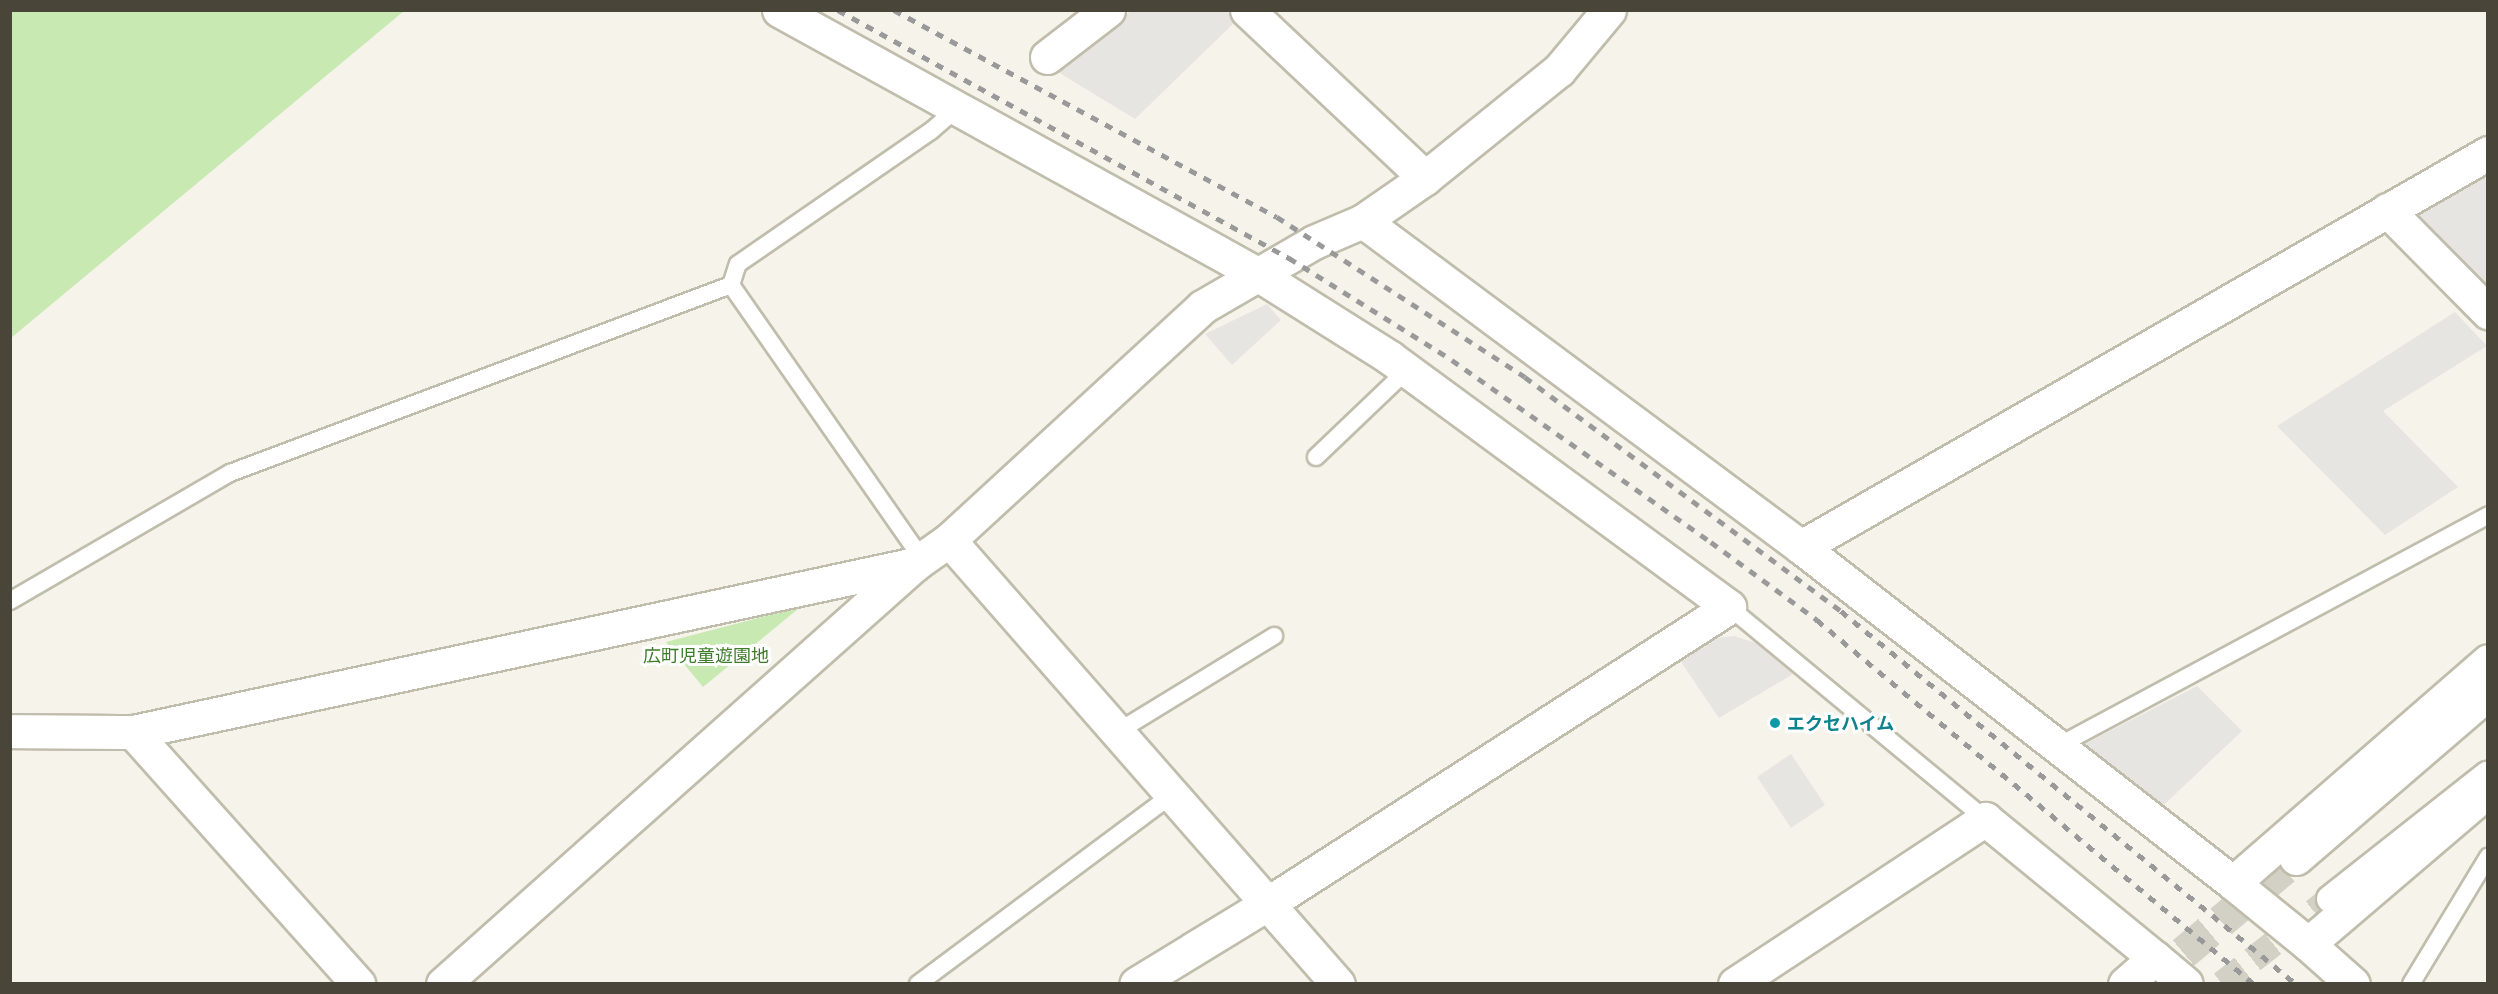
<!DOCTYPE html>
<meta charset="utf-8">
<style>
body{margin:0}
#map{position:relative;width:2498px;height:994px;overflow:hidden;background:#f5f3ea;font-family:"Noto Sans","Noto Sans JP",sans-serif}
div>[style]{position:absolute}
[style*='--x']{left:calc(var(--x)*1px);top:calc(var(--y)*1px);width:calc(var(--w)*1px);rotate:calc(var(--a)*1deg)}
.green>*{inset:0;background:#c9e9b3}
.parking>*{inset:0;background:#e7e5e2}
.pedestrian-tunnel>*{height:26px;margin-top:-13px;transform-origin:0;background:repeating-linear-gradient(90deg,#d3d0c6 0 26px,transparent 0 39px)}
.tertiary-tunnel>*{height:33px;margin-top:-16.5px;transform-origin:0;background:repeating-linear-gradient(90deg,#d3d0c6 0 33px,transparent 0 49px)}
.roads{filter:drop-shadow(2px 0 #c1bdac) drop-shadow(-2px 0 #c1bdac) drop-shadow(0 2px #c1bdac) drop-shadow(0 -2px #c1bdac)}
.service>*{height:16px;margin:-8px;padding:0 8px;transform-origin:8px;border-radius:8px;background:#fff}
.pedestrian>*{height:26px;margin:-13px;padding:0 13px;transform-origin:13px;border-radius:13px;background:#fff}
.minor>*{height:33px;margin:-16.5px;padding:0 16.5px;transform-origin:16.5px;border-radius:16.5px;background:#fff}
.tertiary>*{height:33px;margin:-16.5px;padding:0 16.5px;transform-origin:16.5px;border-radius:16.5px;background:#fff}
.rail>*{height:4.5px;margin-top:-2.25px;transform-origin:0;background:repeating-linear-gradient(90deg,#999 0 8px,transparent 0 16px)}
.dots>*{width:16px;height:16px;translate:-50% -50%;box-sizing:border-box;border:3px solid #fff;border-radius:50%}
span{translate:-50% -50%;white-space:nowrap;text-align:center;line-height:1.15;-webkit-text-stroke:6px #fff;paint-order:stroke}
.park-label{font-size:18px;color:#3d7c2a}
.culture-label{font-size:18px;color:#0d838f;font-weight:700}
.left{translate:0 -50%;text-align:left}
.frame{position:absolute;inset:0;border:12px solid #494538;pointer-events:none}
</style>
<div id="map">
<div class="green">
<div style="clip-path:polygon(11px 10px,404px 10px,404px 11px,11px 338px)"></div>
<div style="clip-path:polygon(798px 609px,703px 687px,666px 642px,766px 616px)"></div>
</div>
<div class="parking">
<div style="clip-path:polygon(1131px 11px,1226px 11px,1236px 21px,1135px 119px,1053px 69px)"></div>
<div style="clip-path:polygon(2487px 169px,2487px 293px,2407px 214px)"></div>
<div style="clip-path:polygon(1267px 304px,1281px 320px,1232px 365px,1205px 334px)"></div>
<div style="clip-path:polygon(2455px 312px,2487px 346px,2383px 411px,2458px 487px,2385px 535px,2277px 426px)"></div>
<div style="clip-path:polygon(1734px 636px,1756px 643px,1793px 674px,1719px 718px,1681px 662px,1717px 638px)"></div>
<div style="clip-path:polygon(2197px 686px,2242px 731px,2150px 818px,2081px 746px)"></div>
<div style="clip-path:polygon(1791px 754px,1825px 805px,1791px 828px,1757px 777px)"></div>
</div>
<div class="pedestrian-tunnel">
<div style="--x:2222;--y:984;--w:137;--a:-38.2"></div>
</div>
<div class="tertiary-tunnel">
<div style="--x:2146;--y:984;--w:196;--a:-40"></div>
</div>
<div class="roads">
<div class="service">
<div style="--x:731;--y:285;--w:334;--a:55.1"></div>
<div style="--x:1316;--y:457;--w:126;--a:-43.7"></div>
<div style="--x:10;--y:601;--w:255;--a:-30.2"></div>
<div style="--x:230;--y:473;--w:535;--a:-20.57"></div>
<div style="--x:731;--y:285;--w:22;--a:-72"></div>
<div style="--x:738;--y:264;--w:234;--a:-34.6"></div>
<div style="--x:931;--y:131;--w:35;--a:-41"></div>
<div style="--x:1729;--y:607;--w:332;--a:39.6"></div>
<div style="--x:1119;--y:731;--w:182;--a:-31.5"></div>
<div style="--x:2058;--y:746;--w:488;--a:-28.2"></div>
<div style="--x:918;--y:984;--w:317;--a:-36.7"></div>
<div style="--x:2411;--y:984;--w:149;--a:-58.8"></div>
</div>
<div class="pedestrian">
<div style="--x:2330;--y:899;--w:201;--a:-38.3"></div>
</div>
<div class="minor">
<div style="--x:779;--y:10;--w:548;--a:28.9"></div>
<div style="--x:1259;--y:275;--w:154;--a:32.2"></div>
<div style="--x:1389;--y:357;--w:422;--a:36.3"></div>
<div style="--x:1729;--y:607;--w:549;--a:147.26"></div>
<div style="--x:1267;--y:904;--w:153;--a:148.6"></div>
<div style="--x:1247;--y:10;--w:245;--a:43.3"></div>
<div style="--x:1047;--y:57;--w:77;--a:-37.6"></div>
<div style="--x:2387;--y:210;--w:144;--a:45.3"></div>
<div style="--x:1363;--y:221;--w:546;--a:36.66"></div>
<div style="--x:1801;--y:547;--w:547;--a:37.87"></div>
<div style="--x:2233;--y:883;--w:97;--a:39.1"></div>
<div style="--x:2308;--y:944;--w:237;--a:-40.5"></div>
<div style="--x:949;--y:540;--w:590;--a:48.78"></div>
<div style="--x:1801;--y:547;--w:792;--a:-29.83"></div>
<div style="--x:133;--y:732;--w:338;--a:48.2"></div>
<div style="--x:2233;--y:883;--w:338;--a:-41"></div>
<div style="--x:2308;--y:944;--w:60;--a:41.6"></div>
<div style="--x:443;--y:984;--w:632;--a:-41.66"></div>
<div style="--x:1735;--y:984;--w:300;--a:-33.4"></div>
<div style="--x:1985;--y:819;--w:220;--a:39.3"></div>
<div style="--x:2125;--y:984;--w:40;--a:-41"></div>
<div style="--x:2155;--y:958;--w:40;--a:40"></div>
</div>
<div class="tertiary">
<div style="--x:10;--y:731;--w:123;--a:0.5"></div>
<div style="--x:133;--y:732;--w:800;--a:-12.12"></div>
<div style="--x:915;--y:564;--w:42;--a:-35.2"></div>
<div style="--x:949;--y:540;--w:344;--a:-42.6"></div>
<div style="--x:1202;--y:307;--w:129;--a:-30.1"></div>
<div style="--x:1314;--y:242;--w:53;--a:-23.2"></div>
<div style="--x:1363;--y:221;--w:75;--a:-34.7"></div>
<div style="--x:1425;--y:178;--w:172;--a:-38.9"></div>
<div style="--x:1559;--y:70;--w:78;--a:-50.2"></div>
<div style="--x:2296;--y:858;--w:253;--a:-40.7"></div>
</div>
</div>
<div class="rail">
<div style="--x:838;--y:10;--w:515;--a:28.81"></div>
<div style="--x:1289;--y:258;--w:192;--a:32"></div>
<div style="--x:1452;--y:360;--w:317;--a:35.1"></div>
<div style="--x:1711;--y:542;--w:132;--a:36.3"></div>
<div style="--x:1817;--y:620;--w:569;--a:39.79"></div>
<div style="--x:894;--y:10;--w:435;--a:28.4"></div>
<div style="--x:1277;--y:217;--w:295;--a:32.8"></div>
<div style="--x:1525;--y:377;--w:393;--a:36.5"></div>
<div style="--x:1841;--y:611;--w:588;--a:39.34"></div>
</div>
<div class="dots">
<div style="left:1775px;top:723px;background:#0f9aa8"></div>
</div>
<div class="park-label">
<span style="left:706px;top:655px">広町児童遊園地</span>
</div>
<div class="culture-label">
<span class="left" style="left:1787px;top:723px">エクセハイム</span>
</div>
<div class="frame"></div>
</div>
